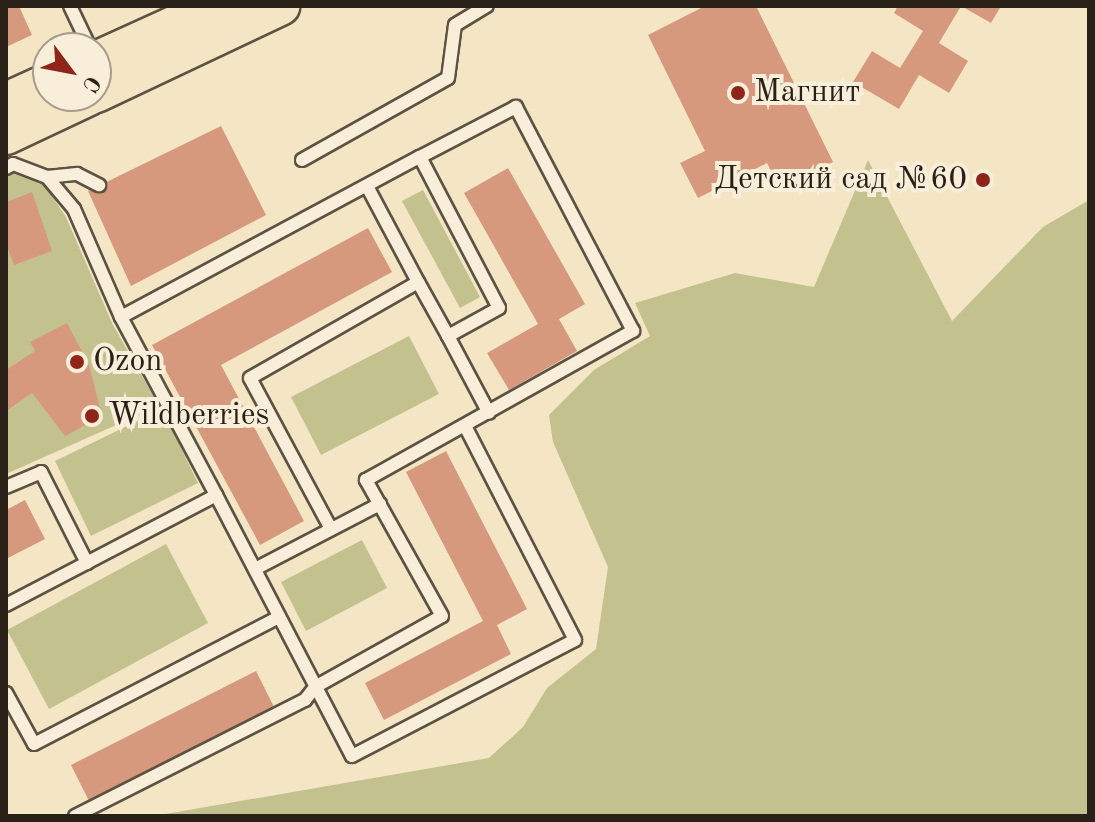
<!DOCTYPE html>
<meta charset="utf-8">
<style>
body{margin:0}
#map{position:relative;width:1095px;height:822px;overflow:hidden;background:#f4e5c5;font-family:"Old Standard TT",serif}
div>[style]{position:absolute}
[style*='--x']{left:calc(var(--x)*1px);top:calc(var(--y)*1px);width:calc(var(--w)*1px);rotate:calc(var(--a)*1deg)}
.green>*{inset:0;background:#c3c28f}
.building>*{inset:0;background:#d7997d}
.roads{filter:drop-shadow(2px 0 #5c5242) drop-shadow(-2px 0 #5c5242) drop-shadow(0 2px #5c5242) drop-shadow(0 -2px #5c5242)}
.service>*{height:12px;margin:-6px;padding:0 6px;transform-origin:6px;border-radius:6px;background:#f8eed9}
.trunk>*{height:38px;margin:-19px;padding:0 19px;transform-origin:19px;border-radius:19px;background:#f4e5c5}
.dots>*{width:22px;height:22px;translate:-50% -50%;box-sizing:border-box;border:4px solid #f8eed9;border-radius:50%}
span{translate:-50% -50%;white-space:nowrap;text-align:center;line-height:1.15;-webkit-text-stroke:8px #f8eed9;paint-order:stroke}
.poi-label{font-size:32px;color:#292117}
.left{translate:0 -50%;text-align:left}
.right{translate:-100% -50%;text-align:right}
.frame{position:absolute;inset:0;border:8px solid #292117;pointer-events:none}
.north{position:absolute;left:32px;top:32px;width:80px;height:80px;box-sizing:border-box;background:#f8eed9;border:2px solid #a59c8b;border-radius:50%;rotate:122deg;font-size:22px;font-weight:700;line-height:32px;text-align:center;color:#292117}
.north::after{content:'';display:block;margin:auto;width:28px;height:36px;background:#8f2418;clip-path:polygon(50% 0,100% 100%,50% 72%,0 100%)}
</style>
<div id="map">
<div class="green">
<div style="clip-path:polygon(868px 160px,952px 321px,1043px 227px,1089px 200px,1089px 816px,154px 816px,489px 758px,523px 727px,547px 688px,596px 649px,608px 567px,553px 442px,549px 415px,594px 370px,650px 336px,635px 303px,735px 273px,814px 287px)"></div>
<div style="clip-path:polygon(15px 172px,45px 186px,66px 217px,112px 323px,159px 406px,6px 474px,6px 177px)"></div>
<div style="clip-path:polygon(423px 190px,480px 297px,460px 308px,402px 201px)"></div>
<div style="clip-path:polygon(409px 336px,439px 394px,321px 455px,291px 397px)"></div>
<div style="clip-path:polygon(162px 409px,198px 483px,91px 536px,55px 461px)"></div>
<div style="clip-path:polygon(362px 540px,387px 588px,306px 631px,281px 582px)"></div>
<div style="clip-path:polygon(166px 544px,208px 623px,49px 709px,7px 630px)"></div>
</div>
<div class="building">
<div style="clip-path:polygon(6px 6px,19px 6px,32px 35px,6px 47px)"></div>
<div style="clip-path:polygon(705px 6px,756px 6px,833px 162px,780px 189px,767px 163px,698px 198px,680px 163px,705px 151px,648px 35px)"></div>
<div style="clip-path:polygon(898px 6px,961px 6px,939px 43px,968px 61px,949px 93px,919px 75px,899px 109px,853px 82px,872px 51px,900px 68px,923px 31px,894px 13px)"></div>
<div style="clip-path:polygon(961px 6px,1001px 6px,991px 23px)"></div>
<div style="clip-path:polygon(221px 126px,266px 215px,131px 286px,88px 191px)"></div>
<div style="clip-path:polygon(508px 168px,585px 304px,559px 319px,577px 351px,509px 390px,487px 353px,538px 324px,464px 193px)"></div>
<div style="clip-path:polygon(32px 192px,52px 251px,14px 265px,6px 244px,6px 202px)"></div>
<div style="clip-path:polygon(368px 228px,392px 272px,221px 365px,304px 521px,260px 545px,152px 345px)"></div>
<div style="clip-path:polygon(67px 323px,89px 365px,102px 416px,65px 436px,32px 393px,6px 411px,6px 370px,35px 351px,30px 342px)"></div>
<div style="clip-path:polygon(446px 451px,527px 609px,497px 625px,511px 654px,384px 720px,365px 683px,483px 621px,406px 472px)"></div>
<div style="clip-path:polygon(25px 500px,45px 539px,6px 559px,6px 510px)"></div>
<div style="clip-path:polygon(256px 671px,274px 707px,89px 801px,71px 765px)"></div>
</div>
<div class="roads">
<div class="service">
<div style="--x:70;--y:6;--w:47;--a:64.5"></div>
<div style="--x:302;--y:160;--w:167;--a:-29.3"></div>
<div style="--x:448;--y:78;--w:53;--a:-82.5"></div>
<div style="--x:455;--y:25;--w:37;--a:-31"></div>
<div style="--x:6;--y:168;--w:8;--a:-30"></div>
<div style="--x:13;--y:164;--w:36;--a:21"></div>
<div style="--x:47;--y:177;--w:42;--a:49.8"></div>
<div style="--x:74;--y:209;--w:118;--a:66.5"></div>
<div style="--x:121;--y:317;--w:339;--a:-28.2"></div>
<div style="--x:420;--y:157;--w:170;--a:62.4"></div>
<div style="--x:499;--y:308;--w:58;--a:151.2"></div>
<div style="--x:448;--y:336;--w:87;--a:62"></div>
<div style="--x:47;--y:177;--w:30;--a:-6"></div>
<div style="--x:77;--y:174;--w:25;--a:27"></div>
<div style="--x:418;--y:282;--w:62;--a:60.9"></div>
<div style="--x:121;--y:317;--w:202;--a:61.9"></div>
<div style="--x:6;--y:487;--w:38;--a:-23"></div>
<div style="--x:41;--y:472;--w:102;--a:63.2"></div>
<div style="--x:331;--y:529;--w:171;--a:-118.2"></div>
<div style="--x:250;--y:378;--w:193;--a:-29.7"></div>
<div style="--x:418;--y:282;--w:109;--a:-118"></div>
<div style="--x:255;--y:569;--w:141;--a:-27.5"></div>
<div style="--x:6;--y:605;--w:237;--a:-27.6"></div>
<div style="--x:216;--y:495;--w:294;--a:62.5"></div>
<div style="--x:352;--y:756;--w:251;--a:-27.5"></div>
<div style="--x:575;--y:640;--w:241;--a:-117.2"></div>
<div style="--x:6;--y:693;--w:58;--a:61.2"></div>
<div style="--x:34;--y:744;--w:276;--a:-27.4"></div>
<div style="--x:75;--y:816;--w:258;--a:-26.8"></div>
<div style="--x:305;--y:700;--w:16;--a:-52"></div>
<div style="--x:315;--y:687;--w:145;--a:-29.2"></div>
<div style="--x:442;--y:616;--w:156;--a:-119.2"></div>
<div style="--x:366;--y:480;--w:306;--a:-29.2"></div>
<div style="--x:633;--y:331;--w:253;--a:-117.6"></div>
<div style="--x:516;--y:107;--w:108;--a:152.5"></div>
</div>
<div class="trunk">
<div style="--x:96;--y:61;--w:133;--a:-24.4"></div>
<div style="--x:96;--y:93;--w:204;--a:-25.3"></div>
<div style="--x:6;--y:102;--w:46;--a:-24.3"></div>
<div style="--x:6;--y:135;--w:92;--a:-25.2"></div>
</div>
</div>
<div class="dots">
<div style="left:738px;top:93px;background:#8f2418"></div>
<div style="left:983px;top:180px;background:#8f2418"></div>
<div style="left:77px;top:362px;background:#8f2418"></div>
<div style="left:92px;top:416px;background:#8f2418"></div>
</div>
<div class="poi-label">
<span class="left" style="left:754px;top:93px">Магнит</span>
<span class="right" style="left:967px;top:180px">Детский сад №60</span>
<span class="left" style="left:93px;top:362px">Ozon</span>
<span class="left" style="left:108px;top:416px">Wildberries</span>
</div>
<div class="frame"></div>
<div class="north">С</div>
</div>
